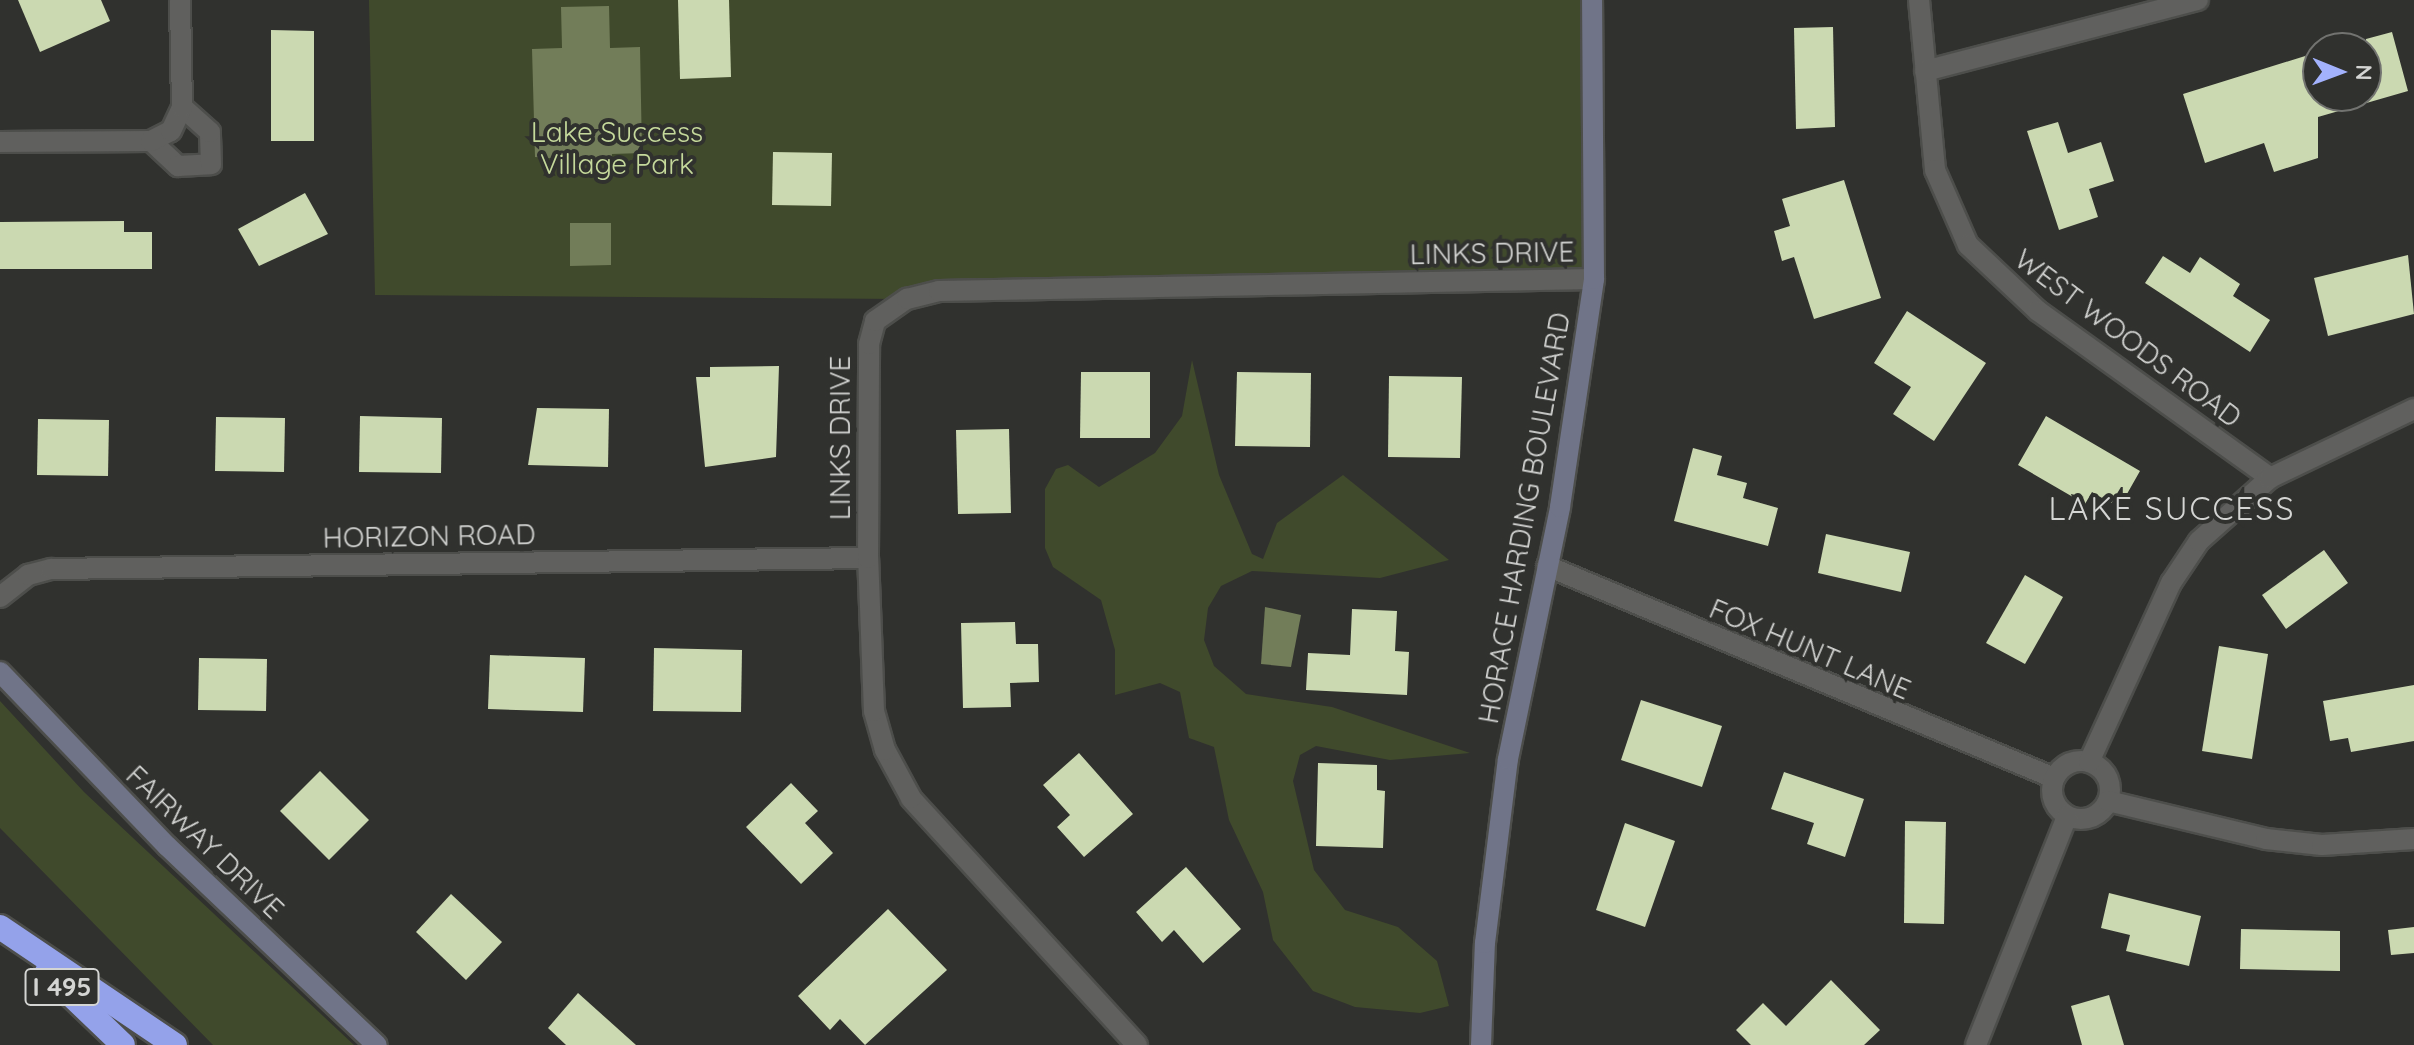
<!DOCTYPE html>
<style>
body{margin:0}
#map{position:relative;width:2414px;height:1045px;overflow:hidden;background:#30312e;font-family:Quicksand,sans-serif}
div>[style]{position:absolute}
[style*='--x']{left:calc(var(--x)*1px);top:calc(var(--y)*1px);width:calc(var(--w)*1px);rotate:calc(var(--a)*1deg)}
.green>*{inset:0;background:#404a2c}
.water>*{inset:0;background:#727d59}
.building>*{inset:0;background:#cbd9b1}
.roads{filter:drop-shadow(2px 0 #4d4e4b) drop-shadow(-2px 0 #4d4e4b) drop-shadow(0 2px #4d4e4b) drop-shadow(0 -2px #4d4e4b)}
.street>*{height:20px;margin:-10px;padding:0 10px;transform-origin:10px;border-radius:10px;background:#60605e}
.street>.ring{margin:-10px;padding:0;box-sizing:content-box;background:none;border:20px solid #60605e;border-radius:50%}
.secondary>*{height:20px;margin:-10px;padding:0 10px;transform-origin:10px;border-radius:10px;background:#707488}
.highway>*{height:24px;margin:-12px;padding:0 12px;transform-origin:12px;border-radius:12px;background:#94a2ea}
span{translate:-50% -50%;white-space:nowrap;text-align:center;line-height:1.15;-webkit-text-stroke:8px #30312e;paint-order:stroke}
.shield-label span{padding:2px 6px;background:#30312e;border:2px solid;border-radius:6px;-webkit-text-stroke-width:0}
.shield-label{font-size:26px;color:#d4d5d3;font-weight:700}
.park-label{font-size:28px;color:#c5d99b}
.street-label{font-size:28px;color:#d4d5d3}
.quarter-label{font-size:32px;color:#d4d5d3;letter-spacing:2px}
.north{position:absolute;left:2302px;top:32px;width:80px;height:80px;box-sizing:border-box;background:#30312e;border:2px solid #727370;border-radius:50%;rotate:91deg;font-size:22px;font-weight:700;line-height:32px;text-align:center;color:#d4d5d3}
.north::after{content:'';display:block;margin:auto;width:28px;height:36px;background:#a3b2fd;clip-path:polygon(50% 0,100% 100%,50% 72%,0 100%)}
</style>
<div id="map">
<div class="green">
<div style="clip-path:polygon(369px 0,1592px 0,1594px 279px,904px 299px,375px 295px)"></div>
<div style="clip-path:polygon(1192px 360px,1219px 475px,1252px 554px,1263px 559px,1277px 523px,1343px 475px,1449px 560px,1380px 578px,1252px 571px,1221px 586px,1208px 608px,1204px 640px,1214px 666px,1246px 694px,1332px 707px,1470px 753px,1390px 760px,1316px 746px,1300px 755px,1293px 781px,1314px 870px,1345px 910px,1398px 927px,1437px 961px,1449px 1006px,1420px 1013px,1355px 1007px,1313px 991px,1273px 940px,1263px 892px,1229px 820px,1214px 747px,1189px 738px,1180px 692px,1160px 683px,1115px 695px,1115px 650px,1101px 600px,1053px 567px,1045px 548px,1045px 489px,1056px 469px,1068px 465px,1099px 487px,1155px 453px,1182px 416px)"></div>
<div style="clip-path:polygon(0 701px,84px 792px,354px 1045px,213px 1045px,0 828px)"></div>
</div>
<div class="water">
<div style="clip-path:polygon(609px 6px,610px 48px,640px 47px,642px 153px,612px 154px,611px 163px,535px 157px,532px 49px,562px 48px,561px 7px)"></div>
<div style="clip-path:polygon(570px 223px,611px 223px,611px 265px,570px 266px)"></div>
<div style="clip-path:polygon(1265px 607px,1301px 615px,1291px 667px,1261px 664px)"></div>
</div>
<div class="building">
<div style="clip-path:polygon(18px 0,101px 0,110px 21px,40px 52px)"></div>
<div style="clip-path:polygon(678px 0,729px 0,731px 77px,680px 79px)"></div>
<div style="clip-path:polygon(1833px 27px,1835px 127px,1796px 129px,1794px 28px)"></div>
<div style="clip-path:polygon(271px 30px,314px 31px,314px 141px,271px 141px)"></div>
<div style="clip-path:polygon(2392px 32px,2408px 91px,2318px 117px,2318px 158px,2274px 172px,2264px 143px,2205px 163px,2183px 94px,2318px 52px,2318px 96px,2366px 96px,2366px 39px)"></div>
<div style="clip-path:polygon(2058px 122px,2068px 153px,2101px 142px,2114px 181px,2089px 189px,2098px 217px,2059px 230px,2027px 131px)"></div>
<div style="clip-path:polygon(773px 152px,832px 153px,831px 206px,772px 205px)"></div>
<div style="clip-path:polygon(1844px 180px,1881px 298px,1814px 319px,1794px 257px,1782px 261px,1774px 231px,1790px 226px,1782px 199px)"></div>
<div style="clip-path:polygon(305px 193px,328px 234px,259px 266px,238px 229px)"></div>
<div style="clip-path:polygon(124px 221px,124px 232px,152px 232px,152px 269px,0 269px,0 222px)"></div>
<div style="clip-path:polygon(2408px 255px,2414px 314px,2328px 336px,2314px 278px)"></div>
<div style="clip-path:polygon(2163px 256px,2190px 273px,2200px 257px,2240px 284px,2233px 296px,2270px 320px,2250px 352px,2145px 283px)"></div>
<div style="clip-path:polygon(1907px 311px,1986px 363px,1934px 441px,1893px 414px,1911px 387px,1874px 363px)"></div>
<div style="clip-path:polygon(779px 366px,776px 457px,705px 467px,696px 377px,710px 377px,710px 367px)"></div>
<div style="clip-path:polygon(1081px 372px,1150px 372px,1150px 438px,1080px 438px)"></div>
<div style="clip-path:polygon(1237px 372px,1311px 373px,1310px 447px,1235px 446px)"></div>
<div style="clip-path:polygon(1389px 376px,1462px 377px,1460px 458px,1388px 457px)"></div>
<div style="clip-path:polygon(537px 408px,609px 409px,608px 467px,528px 465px)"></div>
<div style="clip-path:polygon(360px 416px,442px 418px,441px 473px,359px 472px)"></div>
<div style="clip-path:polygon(2046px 416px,2140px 471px,2119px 508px,2092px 492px,2085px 504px,2018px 465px)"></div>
<div style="clip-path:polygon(216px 417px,285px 418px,284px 472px,215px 471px)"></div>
<div style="clip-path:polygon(38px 419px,109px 420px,108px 476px,37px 475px)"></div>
<div style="clip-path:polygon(1009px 429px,1011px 513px,958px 514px,956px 430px)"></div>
<div style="clip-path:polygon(1693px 448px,1722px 456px,1717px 475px,1747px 483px,1743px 498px,1778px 508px,1768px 546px,1674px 521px)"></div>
<div style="clip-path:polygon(1826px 534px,1910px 552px,1901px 592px,1818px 573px)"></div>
<div style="clip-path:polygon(2324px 550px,2348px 583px,2286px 629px,2262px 595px)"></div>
<div style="clip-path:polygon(2025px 575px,2063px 597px,2025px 664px,1986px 643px)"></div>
<div style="clip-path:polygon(1352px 609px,1397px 611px,1395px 651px,1409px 652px,1407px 695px,1306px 690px,1308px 653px,1350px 655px)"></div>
<div style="clip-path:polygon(1015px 622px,1016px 644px,1038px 644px,1039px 682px,1010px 683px,1011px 707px,963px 708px,961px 623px)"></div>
<div style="clip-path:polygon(2219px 646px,2268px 654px,2252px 759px,2202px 751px)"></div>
<div style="clip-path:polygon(654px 648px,742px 650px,741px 712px,653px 711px)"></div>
<div style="clip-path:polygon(490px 655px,585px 658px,583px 712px,488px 709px)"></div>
<div style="clip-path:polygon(199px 658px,267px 659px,266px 711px,198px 710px)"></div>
<div style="clip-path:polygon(2414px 685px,2414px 741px,2351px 752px,2348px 738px,2330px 741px,2323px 701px)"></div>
<div style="clip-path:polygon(1641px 700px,1722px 726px,1702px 787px,1621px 760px)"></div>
<div style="clip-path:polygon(1079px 753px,1133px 814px,1084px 857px,1057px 827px,1070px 815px,1043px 785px)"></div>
<div style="clip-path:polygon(1318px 763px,1377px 765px,1377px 790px,1385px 791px,1383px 848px,1316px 846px)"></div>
<div style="clip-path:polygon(320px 771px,369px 820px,329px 860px,280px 811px)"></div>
<div style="clip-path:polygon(1784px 772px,1864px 799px,1845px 857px,1807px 844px,1814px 823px,1771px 809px)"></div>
<div style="clip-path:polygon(791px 783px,818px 811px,805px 823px,833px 853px,801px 884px,746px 827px)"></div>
<div style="clip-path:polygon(1905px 821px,1946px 822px,1944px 924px,1904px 923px)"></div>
<div style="clip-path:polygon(1625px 823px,1675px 841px,1645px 927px,1596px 910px)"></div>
<div style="clip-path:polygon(1186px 867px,1241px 929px,1203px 963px,1174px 930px,1162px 942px,1136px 912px)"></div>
<div style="clip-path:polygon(2109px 893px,2201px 916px,2189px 966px,2126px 951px,2130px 935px,2101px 928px)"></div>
<div style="clip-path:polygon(451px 894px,502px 942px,466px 980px,416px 932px)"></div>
<div style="clip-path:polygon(888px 909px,947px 970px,865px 1045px,840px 1019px,830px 1030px,798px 996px)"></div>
<div style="clip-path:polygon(2414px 927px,2414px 953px,2391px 955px,2388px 930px)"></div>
<div style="clip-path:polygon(2241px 929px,2340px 931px,2340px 971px,2240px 969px)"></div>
<div style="clip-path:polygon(1831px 980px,1880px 1030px,1864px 1045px,1751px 1045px,1736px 1030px,1763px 1003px,1786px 1026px)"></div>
<div style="clip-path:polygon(578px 993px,636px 1045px,566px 1045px,548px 1028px)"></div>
<div style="clip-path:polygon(2109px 995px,2124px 1045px,2082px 1045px,2071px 1006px)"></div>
</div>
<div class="roads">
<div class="street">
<div style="--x:1919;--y:0;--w:171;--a:84.6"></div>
<div style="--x:1935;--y:170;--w:82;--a:66.3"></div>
<div style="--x:1968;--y:245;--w:96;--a:43.3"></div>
<div style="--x:2038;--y:311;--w:286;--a:35.7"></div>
<div style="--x:1925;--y:71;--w:282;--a:-14.6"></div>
<div style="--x:151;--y:141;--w:37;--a:43"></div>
<div style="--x:178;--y:166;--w:33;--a:-3"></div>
<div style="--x:211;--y:164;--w:32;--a:-92"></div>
<div style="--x:210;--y:132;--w:38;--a:-138"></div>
<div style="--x:0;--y:142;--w:151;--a:-0.4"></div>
<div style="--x:151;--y:141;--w:22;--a:-27"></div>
<div style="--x:171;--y:131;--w:26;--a:-65"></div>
<div style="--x:182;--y:107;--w:107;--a:-91.1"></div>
<div style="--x:1547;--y:566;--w:550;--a:22.69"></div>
<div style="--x:0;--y:597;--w:36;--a:-38"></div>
<div style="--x:28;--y:575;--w:24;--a:-15"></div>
<div style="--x:51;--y:569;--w:817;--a:-0.77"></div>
<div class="ring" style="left:2052px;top:761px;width:38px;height:38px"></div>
<div style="--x:2089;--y:762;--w:197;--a:-65.4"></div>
<div style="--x:2171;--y:583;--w:50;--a:-56.3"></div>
<div style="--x:2199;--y:541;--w:95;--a:-41.6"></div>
<div style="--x:2270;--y:478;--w:160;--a:-25.6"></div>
<div style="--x:2108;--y:801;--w:163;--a:13.5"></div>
<div style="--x:2266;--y:839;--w:56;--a:6.1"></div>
<div style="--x:2322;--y:845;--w:92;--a:-3.7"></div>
<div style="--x:1137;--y:1045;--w:335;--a:-132.5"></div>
<div style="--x:911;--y:798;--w:55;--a:-118.4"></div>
<div style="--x:885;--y:750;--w:41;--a:-105.8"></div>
<div style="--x:874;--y:711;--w:153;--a:-92.2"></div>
<div style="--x:868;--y:558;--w:214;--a:-89.7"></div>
<div style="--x:869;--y:344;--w:24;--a:-75"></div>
<div style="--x:875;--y:321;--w:39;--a:-35"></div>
<div style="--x:907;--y:299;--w:33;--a:-14"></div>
<div style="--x:939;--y:291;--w:655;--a:-1.05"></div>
<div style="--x:1976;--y:1045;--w:246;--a:-68.3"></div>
</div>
<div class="secondary">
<div style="--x:0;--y:672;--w:241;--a:46.2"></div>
<div style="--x:167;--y:846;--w:289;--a:43.5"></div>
<div style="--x:1481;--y:1045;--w:102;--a:-87.8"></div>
<div style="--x:1485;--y:943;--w:185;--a:-82.9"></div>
<div style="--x:1508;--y:759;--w:257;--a:-78.3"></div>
<div style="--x:1560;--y:507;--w:231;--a:-81.5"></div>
<div style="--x:1594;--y:279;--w:279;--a:-90.4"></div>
</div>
<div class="highway">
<div style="--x:0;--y:927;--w:211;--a:34"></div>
<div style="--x:47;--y:972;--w:105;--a:43.8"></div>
</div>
</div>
<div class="shield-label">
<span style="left:62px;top:987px">I 495</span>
</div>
<div class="park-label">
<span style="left:617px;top:148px">Lake Success<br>Village Park</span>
</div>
<div class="street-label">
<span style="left:1492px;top:253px;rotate:-1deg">LINKS DRIVE</span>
<span style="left:2128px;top:338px;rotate:37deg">WEST WOODS ROAD</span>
<span style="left:840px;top:438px;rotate:-90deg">LINKS DRIVE</span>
<span style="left:1524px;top:518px;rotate:-80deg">HORACE HARDING BOULEVARD</span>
<span style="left:429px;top:536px;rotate:-1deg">HORIZON ROAD</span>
<span style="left:1810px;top:649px;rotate:23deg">FOX HUNT LANE</span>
<span style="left:205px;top:842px;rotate:44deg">FAIRWAY DRIVE</span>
</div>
<div class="quarter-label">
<span style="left:2172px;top:508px">LAKE SUCCESS</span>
</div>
<div class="north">N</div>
</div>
